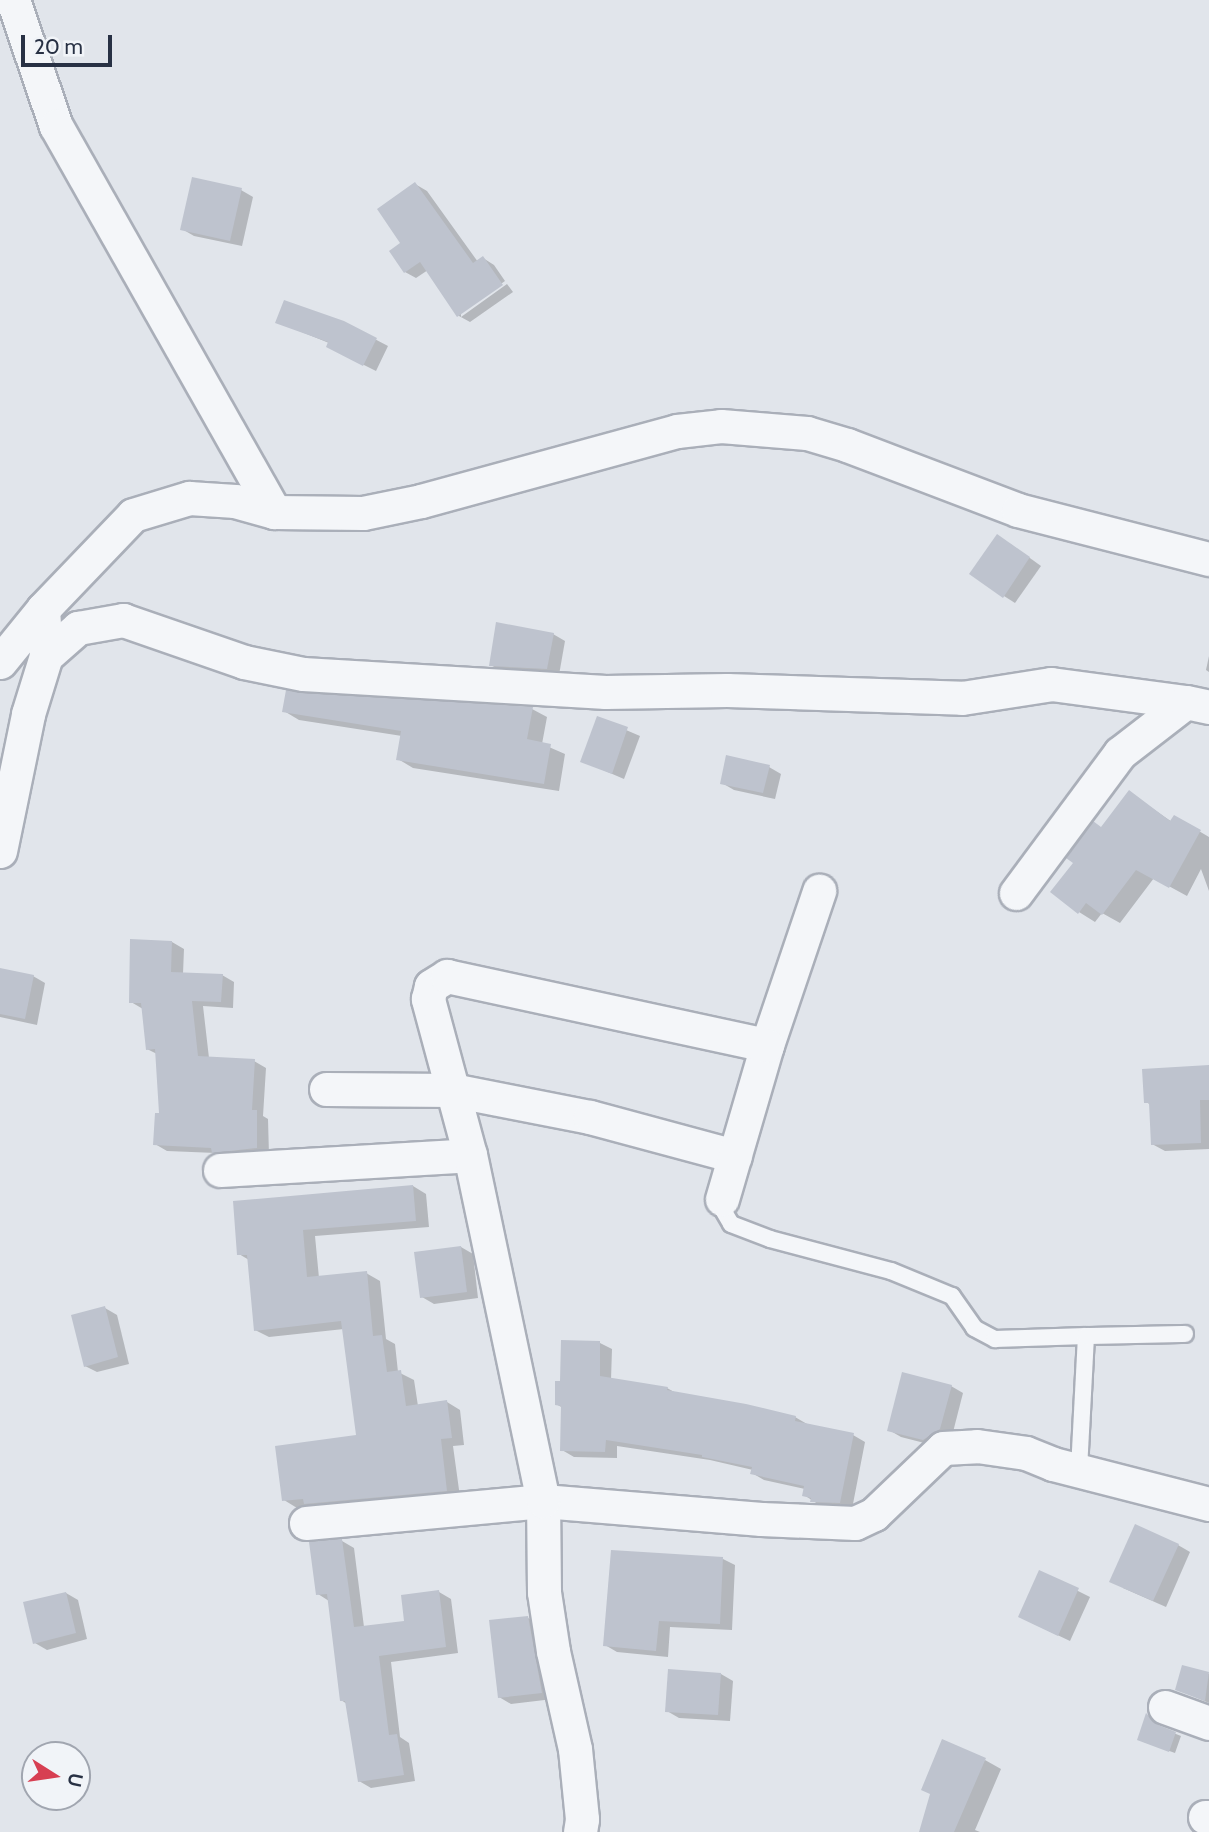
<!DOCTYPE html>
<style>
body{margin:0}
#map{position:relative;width:1209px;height:1832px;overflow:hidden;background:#e1e5eb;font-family:Cabin,sans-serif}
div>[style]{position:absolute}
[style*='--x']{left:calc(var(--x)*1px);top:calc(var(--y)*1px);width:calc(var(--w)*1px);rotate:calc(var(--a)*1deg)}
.shadow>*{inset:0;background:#0003}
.building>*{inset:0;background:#bec3ce}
.roads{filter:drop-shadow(2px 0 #aaafb9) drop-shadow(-2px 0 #aaafb9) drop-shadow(0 2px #aaafb9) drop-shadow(0 -2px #aaafb9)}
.service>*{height:16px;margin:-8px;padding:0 8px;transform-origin:8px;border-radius:8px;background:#f4f6f9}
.minor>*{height:33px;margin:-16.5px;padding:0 16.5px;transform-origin:16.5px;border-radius:16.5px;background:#f4f6f9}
span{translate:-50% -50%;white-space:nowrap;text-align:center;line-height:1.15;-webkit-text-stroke:7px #f1f4f8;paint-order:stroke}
.north{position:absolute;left:21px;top:1741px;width:70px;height:70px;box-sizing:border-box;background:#f1f4f8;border:2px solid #a1a6b0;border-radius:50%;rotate:102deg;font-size:19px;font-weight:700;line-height:28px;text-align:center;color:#283144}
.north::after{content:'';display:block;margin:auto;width:24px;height:32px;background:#d73f52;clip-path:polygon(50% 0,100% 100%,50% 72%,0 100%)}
.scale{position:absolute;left:21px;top:35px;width:91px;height:32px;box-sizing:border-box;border:4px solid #283144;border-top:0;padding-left:9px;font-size:21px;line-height:24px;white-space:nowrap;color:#283144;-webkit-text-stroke:5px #f1f4f8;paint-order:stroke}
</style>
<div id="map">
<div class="shadow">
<div style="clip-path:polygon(415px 184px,427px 191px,478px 262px,483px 258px,494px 265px,505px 281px,461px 312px,461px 317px,507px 284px,513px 292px,470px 322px,459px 316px,428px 270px,416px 278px,405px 272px,403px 244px)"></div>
<div style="clip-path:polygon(241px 190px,253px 197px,242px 246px,194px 236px,182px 229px)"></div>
<div style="clip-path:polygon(277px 322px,344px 323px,388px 346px,376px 371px,340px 353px,329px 343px)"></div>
<div style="clip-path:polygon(1009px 543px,1041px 566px,1015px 603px,1004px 596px)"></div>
<div style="clip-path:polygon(553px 634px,565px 641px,559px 675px,502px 672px,491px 665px)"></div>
<div style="clip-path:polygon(1209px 656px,1209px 672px,1206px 670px)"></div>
<div style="clip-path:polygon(532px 709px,547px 717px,542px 744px,565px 754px,559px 791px,413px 768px,398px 759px,402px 736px,299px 720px,284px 711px)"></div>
<div style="clip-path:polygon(598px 718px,640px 736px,624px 779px,582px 761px)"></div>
<div style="clip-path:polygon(769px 767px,781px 774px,775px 799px,734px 790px,722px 783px)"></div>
<div style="clip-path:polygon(1129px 792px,1172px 822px,1175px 817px,1209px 837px,1209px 891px,1201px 869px,1187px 896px,1154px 878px,1120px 923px,1102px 913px,1095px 922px,1079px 912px,1102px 828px)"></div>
<div style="clip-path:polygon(172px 942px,184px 949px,183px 974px,222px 975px,234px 982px,233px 1008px,203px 1006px,209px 1058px,254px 1061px,266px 1068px,263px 1116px,268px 1119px,269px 1155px,225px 1159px,216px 1153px,167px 1151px,155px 1144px,161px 1115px,157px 1054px,147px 1049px,143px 1009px,131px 1002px)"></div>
<div style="clip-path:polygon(0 970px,33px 976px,45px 983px,37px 1025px,0 1017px)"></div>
<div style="clip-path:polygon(1209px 1067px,1209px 1149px,1165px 1151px,1152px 1144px,1151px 1105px,1146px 1102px)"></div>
<div style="clip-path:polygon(413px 1186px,426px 1194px,429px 1227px,315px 1236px,319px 1278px,366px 1273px,380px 1281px,386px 1339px,395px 1344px,398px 1372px,414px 1380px,418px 1406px,447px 1402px,460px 1410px,464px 1445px,453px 1446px,460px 1497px,297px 1508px,284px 1500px,358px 1437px,344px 1329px,269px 1337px,255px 1330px,249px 1260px,239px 1254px)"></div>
<div style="clip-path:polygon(461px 1247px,473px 1254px,478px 1298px,434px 1304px,422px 1297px)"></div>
<div style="clip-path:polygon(105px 1308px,117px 1315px,129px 1364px,97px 1372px,85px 1366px)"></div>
<div style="clip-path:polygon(600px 1343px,612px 1349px,611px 1380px,667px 1388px,676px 1393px,795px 1417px,807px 1424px,853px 1435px,865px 1442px,852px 1509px,824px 1508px,804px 1495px,805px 1489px,764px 1480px,752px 1473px,753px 1470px,710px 1460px,617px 1446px,617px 1458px,574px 1457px,562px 1450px,563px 1408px,556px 1404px,562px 1383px)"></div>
<div style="clip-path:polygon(951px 1386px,963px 1393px,952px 1436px,936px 1446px,901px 1437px,889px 1430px)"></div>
<div style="clip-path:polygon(342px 1541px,354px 1548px,364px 1627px,406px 1622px,439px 1592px,451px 1599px,458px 1653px,391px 1662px,400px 1737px,409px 1743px,415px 1781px,371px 1788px,359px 1781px,347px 1704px,341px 1700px,329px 1601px,318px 1594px)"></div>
<div style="clip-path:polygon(1178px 1545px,1190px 1552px,1166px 1607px,1123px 1588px)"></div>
<div style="clip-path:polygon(723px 1559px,735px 1565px,732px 1630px,670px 1627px,668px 1657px,617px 1652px,605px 1645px)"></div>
<div style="clip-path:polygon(1040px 1572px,1090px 1597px,1070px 1641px,1032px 1623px)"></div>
<div style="clip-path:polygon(66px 1593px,78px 1600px,87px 1639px,47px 1650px,35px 1643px)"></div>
<div style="clip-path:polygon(528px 1618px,540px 1625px,553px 1699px,511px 1704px,499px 1697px)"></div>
<div style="clip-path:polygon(1183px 1667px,1209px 1674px,1209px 1703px,1177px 1689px)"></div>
<div style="clip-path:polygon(721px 1674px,733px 1681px,730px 1721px,679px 1718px,667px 1711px)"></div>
<div style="clip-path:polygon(1147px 1716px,1161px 1728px,1181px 1736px,1175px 1753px,1144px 1742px)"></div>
<div style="clip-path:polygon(985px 1760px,1001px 1769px,975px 1830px,980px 1832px,921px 1832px)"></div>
</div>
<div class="building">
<div style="clip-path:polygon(192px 177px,242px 188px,230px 241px,180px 230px)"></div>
<div style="clip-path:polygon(415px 182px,473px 263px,483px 256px,503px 285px,457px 317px,420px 262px,404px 273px,389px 251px,400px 243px,377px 209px)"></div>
<div style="clip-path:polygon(284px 300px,344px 321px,377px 338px,363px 366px,326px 347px,328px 342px,275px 323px)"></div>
<div style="clip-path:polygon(997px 534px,1030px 557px,1003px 598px,969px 574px)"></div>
<div style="clip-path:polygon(496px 622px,554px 633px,547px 669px,489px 666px)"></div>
<div style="clip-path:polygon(286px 690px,533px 707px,527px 739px,551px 744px,544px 784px,396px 760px,401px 731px,282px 712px)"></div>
<div style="clip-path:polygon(597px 716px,628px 727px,612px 774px,580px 762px)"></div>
<div style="clip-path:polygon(726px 755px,770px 765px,763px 793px,720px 784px)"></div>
<div style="clip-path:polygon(1129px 790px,1170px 821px,1174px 815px,1201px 830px,1169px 888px,1136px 870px,1102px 915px,1086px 903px,1078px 914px,1050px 892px,1073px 863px,1066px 858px,1093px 821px,1101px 827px)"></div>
<div style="clip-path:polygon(130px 939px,172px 941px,171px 972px,223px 974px,221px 1002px,192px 1001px,198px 1056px,255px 1059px,252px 1110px,257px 1110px,257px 1148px,212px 1153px,211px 1148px,153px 1145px,155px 1113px,159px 1113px,155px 1049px,146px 1050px,141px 1003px,129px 1003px)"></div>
<div style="clip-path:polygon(0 968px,34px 975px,25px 1019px,0 1014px)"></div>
<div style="clip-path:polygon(1209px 1065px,1209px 1100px,1200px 1100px,1201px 1143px,1151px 1145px,1149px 1103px,1144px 1103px,1142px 1069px)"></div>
<div style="clip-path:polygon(413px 1185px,416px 1221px,303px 1230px,307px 1277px,367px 1271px,373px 1336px,382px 1335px,387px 1372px,401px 1370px,406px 1406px,447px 1400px,452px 1438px,441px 1439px,447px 1491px,304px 1504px,303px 1499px,282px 1501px,275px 1446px,356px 1435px,341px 1321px,254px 1331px,247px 1255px,237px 1255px,233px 1201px)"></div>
<div style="clip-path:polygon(461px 1246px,467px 1292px,420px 1298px,414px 1252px)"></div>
<div style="clip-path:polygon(105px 1306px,118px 1357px,84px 1367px,71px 1315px)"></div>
<div style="clip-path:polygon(561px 1340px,600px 1341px,600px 1376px,668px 1387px,667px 1390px,746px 1404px,796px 1416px,795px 1421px,854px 1433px,840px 1503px,810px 1502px,811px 1498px,802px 1496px,804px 1486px,750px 1474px,752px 1467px,702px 1457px,702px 1455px,606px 1440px,605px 1452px,560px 1451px,561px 1406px,555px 1405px,555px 1381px,560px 1381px)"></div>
<div style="clip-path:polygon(902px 1372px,952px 1385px,940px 1429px,923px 1440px,887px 1431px)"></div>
<div style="clip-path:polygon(1135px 1524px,1179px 1544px,1153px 1601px,1109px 1582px)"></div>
<div style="clip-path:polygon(342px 1539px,354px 1627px,404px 1621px,401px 1595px,439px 1590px,446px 1647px,379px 1656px,389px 1735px,397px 1734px,404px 1775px,358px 1782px,345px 1701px,340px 1701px,327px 1594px,316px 1595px,309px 1542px)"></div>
<div style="clip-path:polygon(611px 1550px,723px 1557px,720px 1624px,659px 1621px,656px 1651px,603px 1646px)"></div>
<div style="clip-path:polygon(1039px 1570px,1079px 1588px,1058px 1636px,1018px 1617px)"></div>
<div style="clip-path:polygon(66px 1592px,76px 1633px,33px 1644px,23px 1602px)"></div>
<div style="clip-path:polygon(528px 1616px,542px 1693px,498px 1698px,489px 1620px)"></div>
<div style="clip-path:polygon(1182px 1665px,1209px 1672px,1205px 1701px,1175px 1690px)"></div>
<div style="clip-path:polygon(668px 1669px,721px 1673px,718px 1715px,665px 1712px)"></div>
<div style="clip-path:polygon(1146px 1713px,1158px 1725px,1176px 1732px,1169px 1752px,1137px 1740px)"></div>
<div style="clip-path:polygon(942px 1739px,986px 1758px,954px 1832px,919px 1832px,930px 1794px,921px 1790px)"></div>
</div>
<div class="roads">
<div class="service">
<div style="--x:722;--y:1199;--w:11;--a:85"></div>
<div style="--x:723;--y:1210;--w:16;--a:60"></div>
<div style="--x:731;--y:1224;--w:42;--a:21"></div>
<div style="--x:770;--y:1239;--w:125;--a:14.8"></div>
<div style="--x:891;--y:1271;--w:66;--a:22.3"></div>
<div style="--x:952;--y:1296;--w:39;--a:55"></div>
<div style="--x:974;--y:1328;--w:24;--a:28"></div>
<div style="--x:995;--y:1339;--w:91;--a:-1.9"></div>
<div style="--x:1086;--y:1336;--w:135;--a:93"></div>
<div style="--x:1086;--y:1336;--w:99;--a:-1.2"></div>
</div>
<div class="minor">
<div style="--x:13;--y:0;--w:133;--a:71.2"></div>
<div style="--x:56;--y:126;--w:443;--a:60.5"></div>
<div style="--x:43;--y:609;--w:47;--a:86.3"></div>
<div style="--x:46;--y:656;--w:43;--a:-41.2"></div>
<div style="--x:78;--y:628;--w:46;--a:-10.1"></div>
<div style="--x:123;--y:620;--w:128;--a:19.1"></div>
<div style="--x:244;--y:662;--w:60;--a:11.5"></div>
<div style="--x:303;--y:674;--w:303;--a:3.4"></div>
<div style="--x:605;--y:692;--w:122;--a:-0.9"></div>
<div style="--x:727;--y:690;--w:235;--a:1.9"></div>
<div style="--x:962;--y:698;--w:90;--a:-8.9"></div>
<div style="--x:1051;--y:684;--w:136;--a:7.6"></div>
<div style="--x:0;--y:662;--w:68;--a:-50.9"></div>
<div style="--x:43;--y:609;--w:130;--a:-46.2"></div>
<div style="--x:133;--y:515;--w:59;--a:-16.9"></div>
<div style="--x:189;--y:498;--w:46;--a:3.7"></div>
<div style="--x:235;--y:501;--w:41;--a:15.8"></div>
<div style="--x:274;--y:512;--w:89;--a:0.6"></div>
<div style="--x:363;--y:513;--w:59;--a:-11.7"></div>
<div style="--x:421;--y:501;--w:265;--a:-15.3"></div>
<div style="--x:677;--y:431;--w:44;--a:-6.5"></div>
<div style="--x:721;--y:426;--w:86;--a:4.7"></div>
<div style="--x:807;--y:433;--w:42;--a:16.7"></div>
<div style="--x:847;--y:445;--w:183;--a:20.8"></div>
<div style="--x:1018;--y:510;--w:197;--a:14.4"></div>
<div style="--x:0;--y:851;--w:140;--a:-78.4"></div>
<div style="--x:28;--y:714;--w:61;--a:-72.8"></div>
<div style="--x:1016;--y:893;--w:174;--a:-53.4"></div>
<div style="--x:1120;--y:753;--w:83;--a:-37.7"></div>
<div style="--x:1186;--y:702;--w:24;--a:12"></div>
<div style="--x:326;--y:1089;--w:126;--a:0.5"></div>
<div style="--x:452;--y:1090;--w:141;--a:11.1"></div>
<div style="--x:590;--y:1117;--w:150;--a:15.1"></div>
<div style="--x:220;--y:1170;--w:250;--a:-3.4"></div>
<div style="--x:722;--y:1199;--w:160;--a:-73.7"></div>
<div style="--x:767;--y:1045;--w:163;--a:-71.3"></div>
<div style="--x:306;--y:1523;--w:238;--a:-5.3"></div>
<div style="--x:543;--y:1501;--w:219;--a:4.7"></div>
<div style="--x:761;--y:1519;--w:94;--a:2.4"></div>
<div style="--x:855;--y:1523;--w:21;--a:-25"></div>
<div style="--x:874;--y:1514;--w:95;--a:-43.7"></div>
<div style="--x:943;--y:1448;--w:34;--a:-3"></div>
<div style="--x:977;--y:1446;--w:49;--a:8.1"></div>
<div style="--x:1026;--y:1453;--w:29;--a:22"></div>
<div style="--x:1053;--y:1464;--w:161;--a:14.4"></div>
<div style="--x:1165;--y:1707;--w:47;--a:20"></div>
<div style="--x:1205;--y:1817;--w:4;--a:0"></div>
<div style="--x:580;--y:1832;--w:13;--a:-81"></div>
<div style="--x:582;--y:1819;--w:70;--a:-95.7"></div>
<div style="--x:575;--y:1749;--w:100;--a:-102.7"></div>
<div style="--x:553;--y:1651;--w:60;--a:-98.7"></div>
<div style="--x:544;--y:1592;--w:91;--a:-90.6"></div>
<div style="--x:543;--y:1501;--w:354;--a:-101.9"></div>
<div style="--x:470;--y:1155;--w:162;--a:-105.1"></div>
<div style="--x:428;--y:999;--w:13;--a:-77"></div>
<div style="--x:431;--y:986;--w:19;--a:-32"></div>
<div style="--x:447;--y:976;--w:327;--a:12.2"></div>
</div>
</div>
<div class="north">U</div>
<div class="scale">20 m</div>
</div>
